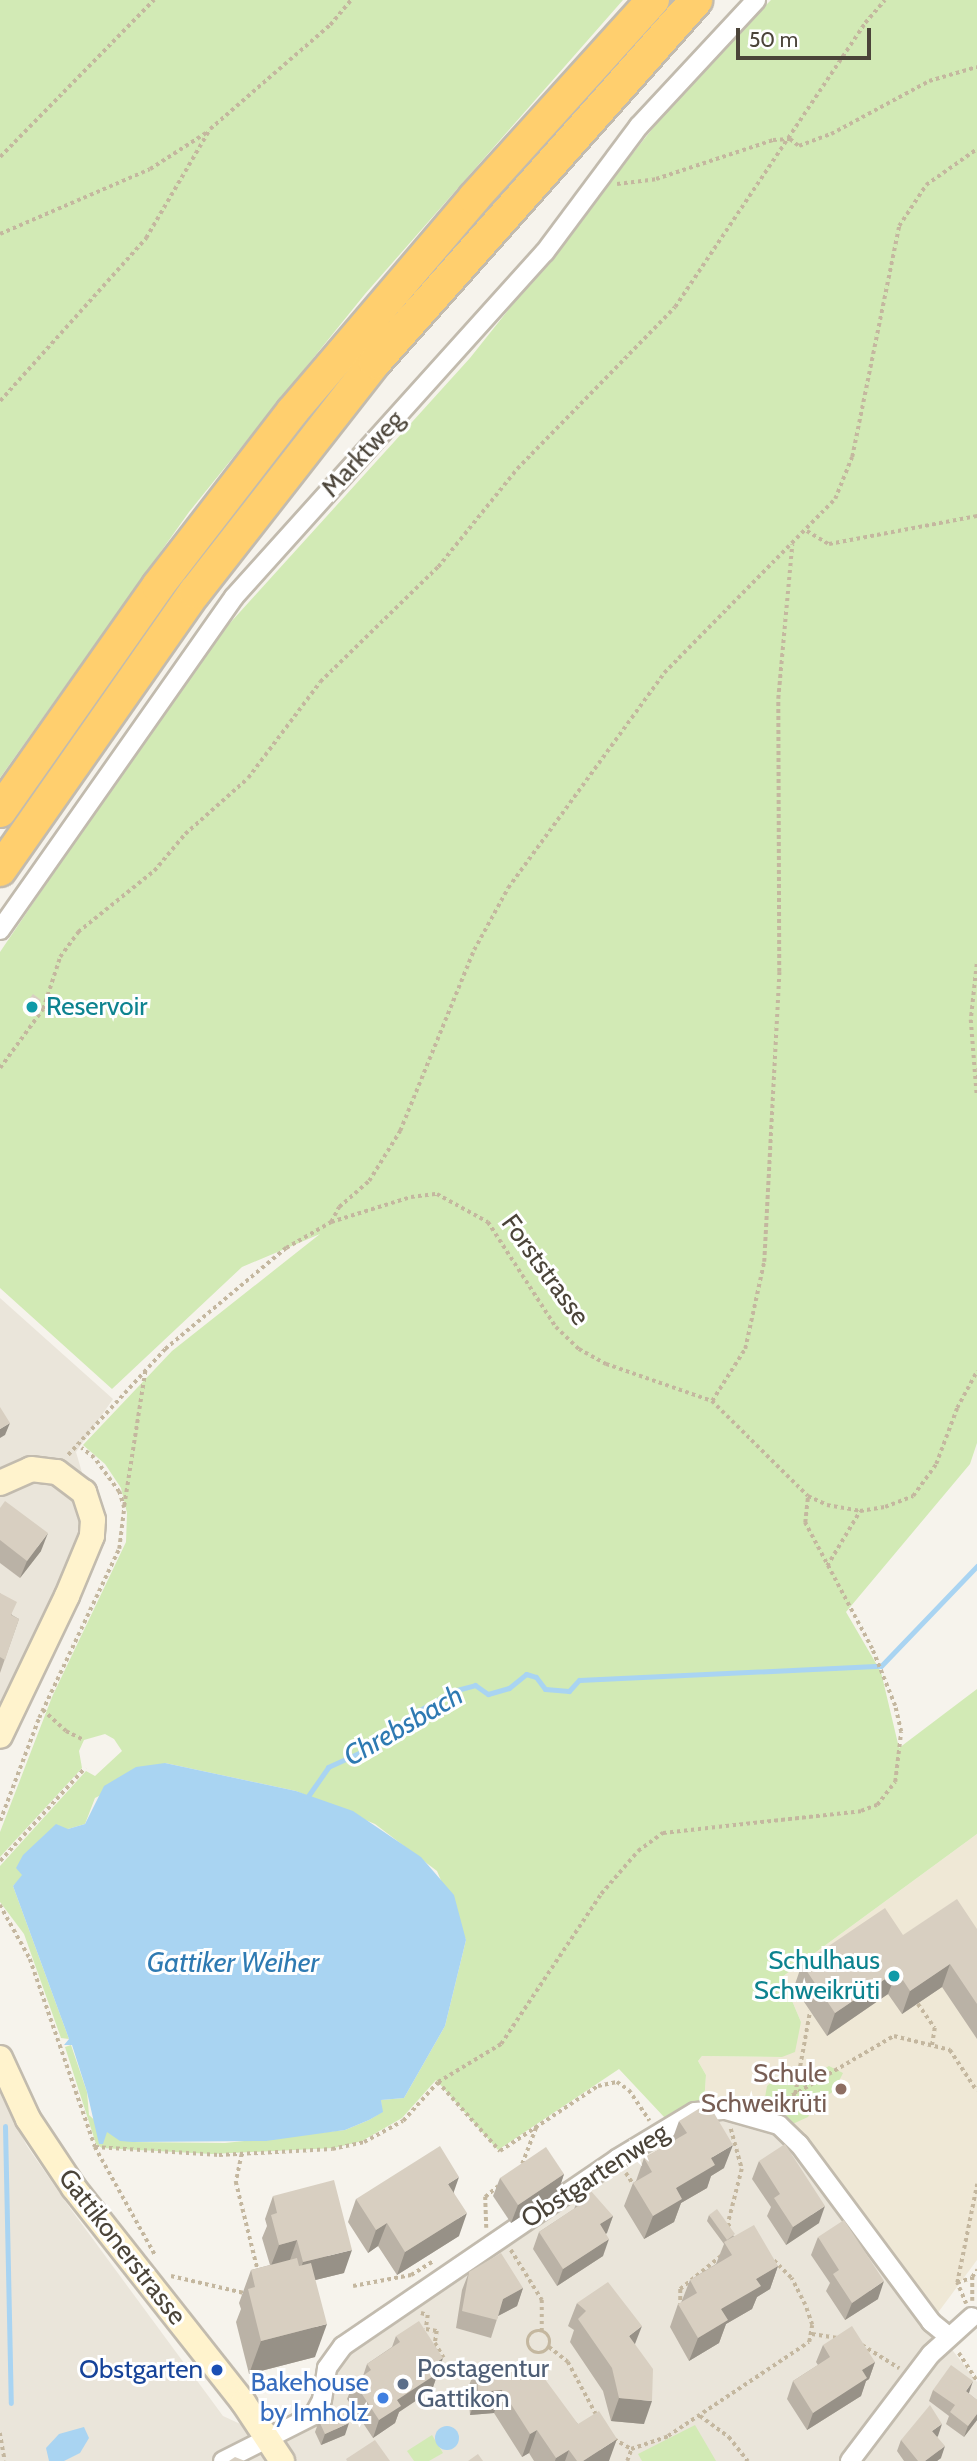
<!DOCTYPE html>
<meta charset="utf-8">
<style>
body{margin:0}
#map{position:relative;width:977px;height:2461px;overflow:hidden;background:#f6f3ec;font-family:Cabin,sans-serif}
div>[style]{position:absolute}
[style*='--x']{left:calc(var(--x)*1px);top:calc(var(--y)*1px);width:calc(var(--w)*1px);rotate:calc(var(--a)*1deg)}
.residential>*{inset:0;background:#eae5da}
.education>*{inset:0;background:#efe8d6}
.green>*{inset:0;background:#d2eab5}
.water>*{inset:0;background:#a9d4f2}
.round{border-radius:50%}
.stream>*{height:5px;margin:-2.5px;padding:0 2.5px;transform-origin:2.5px;border-radius:2.5px;background:#a9d4f2}
.path>*{height:3.5px;margin-top:-1.75px;transform-origin:0;background:repeating-linear-gradient(90deg,#c4b79f 0 3.5px,transparent 0 7px)}
.path>.ring{margin:-1.75px;padding:0;box-sizing:content-box;background:none;border:3.5px solid #c4b79f;border-radius:50%}
.roads{filter:drop-shadow(2px 0 #c2bbae) drop-shadow(-2px 0 #c2bbae) drop-shadow(0 2px #c2bbae) drop-shadow(0 -2px #c2bbae)}
.minor>*{height:18px;margin:-9px;padding:0 9px;transform-origin:9px;border-radius:9px;background:#fff}
.secondary>*{height:24px;margin:-12px;padding:0 12px;transform-origin:12px;border-radius:12px;background:#fff3cd}
.motorway>*{height:32px;margin:-16px;padding:0 16px;transform-origin:16px;border-radius:16px;background:#ffcf6e}
.wall>*{inset:0;background:#bab2a6}
.shaded-wall>*{inset:0;background:#979187}
.building>*{inset:0;background:#d8cfc1}
.dots>*{width:19px;height:19px;translate:-50% -50%;box-sizing:border-box;border:4px solid #fff;border-radius:50%}
span{translate:-50% -50%;white-space:nowrap;text-align:center;line-height:1.15;-webkit-text-stroke:6px #fff;paint-order:stroke}
.street-label{font-size:26px;color:#4b4439}
.culture-label{font-size:26px;color:#0d838f}
.left{translate:0 -50%;text-align:left}
.right{translate:-100% -50%;text-align:right}
.education-label{font-size:26px;color:#785e54}
.service-label{font-size:26px;color:#4e5e75}
.transit-label{font-size:26px;color:#164399}
.shop-label{font-size:26px;color:#366cbe}
.water-label{font-size:28px;color:#2e7ab2;font-style:italic}
.scale{position:absolute;left:736px;top:28px;width:135px;height:32px;box-sizing:border-box;border:4px solid #4b4439;border-top:0;padding-left:9px;font-size:21px;line-height:24px;white-space:nowrap;color:#4b4439;-webkit-text-stroke:5px #fff;paint-order:stroke}
</style>
<div id="map">
<div class="residential">
<div style="clip-path:polygon(0 1298px,113px 1399px,76px 1452px,90px 1500px,88px 1544px,0 1749px)"></div>
<div style="clip-path:polygon(0 2093px,27px 2146px,70px 2208px,223px 2416px,266px 2436px,314px 2415px,335px 2355px,695px 2112px,779px 2125px,977px 2382px,977px 2461px,0 2461px)"></div>
</div>
<div class="education">
<div style="clip-path:polygon(977px 1834px,977px 2260px,931px 2322px,779px 2125px,704px 2103px,706px 2075px,698px 2061px,702px 2056px,782px 2057px,801px 2022px,782px 1977px)"></div>
</div>
<div class="green">
<div style="clip-path:polygon(0 0,623px 0,365px 294px,189px 512px,0 778px)"></div>
<div style="clip-path:polygon(771px 0,977px 0,977px 1443px,970px 1464px,846px 1612px,881px 1672px,899px 1748px,977px 1689px,977px 1834px,782px 1977px,801px 2022px,795px 2052px,782px 2057px,702px 2056px,698px 2061px,706px 2075px,704px 2103px,665px 2118px,619px 2069px,498px 2150px,436px 2080px,402px 2118px,362px 2141px,334px 2148px,212px 2154px,102px 2148px,96px 2144px,65px 2047px,71px 2045px,87px 2092px,89px 2115px,106px 2131px,132px 2142px,225px 2143px,345px 2130px,369px 2120px,382px 2112px,381px 2100px,404px 2098px,445px 2026px,466px 1940px,437px 1871px,375px 1824px,296px 1791px,165px 1763px,95px 1798px,85px 1824px,68px 1829px,13px 1886px,69px 2039px,61px 2038px,24px 1934px,0 1902px,0 1866px,86px 1771px,95px 1776px,122px 1751px,114px 1739px,105px 1734px,84px 1740px,79px 1751px,82px 1768px,0 1857px,0 1832px,52px 1697px,126px 1542px,127px 1513px,121px 1488px,105px 1464px,83px 1445px,172px 1351px,320px 1234px,242px 1267px,112px 1389px,0 1288px,0 952px,202px 654px,470px 358px,688px 84px)"></div>
<div style="clip-path:polygon(829px 2066px,843px 2073px,834px 2091px,816px 2103px,808px 2117px,786px 2127px,769px 2115px,764px 2103px,767px 2086px,783px 2072px,793px 2071px,804px 2080px)"></div>
<div style="clip-path:polygon(695px 2425px,716px 2461px,642px 2461px,638px 2454px)"></div>
<div style="clip-path:polygon(432px 2435px,443px 2453px,429px 2461px,414px 2461px,407px 2451px)"></div>
</div>
<div class="water">
<div style="clip-path:polygon(165px 1763px,296px 1791px,353px 1811px,421px 1857px,454px 1895px,466px 1940px,445px 2026px,404px 2098px,381px 2100px,383px 2112px,369px 2120px,345px 2130px,266px 2141px,132px 2142px,120px 2141px,107px 2132px,103px 2144px,99px 2144px,87px 2092px,72px 2045px,64px 2045px,69px 2039px,13px 1886px,22px 1875px,16px 1868px,23px 1855px,56px 1824px,68px 1829px,85px 1824px,104px 1786px,136px 1767px)"></div>
<div class="round" style="left:435px;top:2426px;width:24px;height:24px"></div>
<div style="clip-path:polygon(84px 2427px,89px 2438px,80px 2453px,64px 2461px,49px 2461px,46px 2448px,59px 2434px)"></div>
</div>
<div class="stream">
<div style="--x:306;--y:1799;--w:39;--a:-55"></div>
<div style="--x:328;--y:1767;--w:58;--a:-24.4"></div>
<div style="--x:381;--y:1743;--w:37;--a:-44"></div>
<div style="--x:408;--y:1717;--w:52;--a:-30"></div>
<div style="--x:453;--y:1691;--w:23;--a:-15"></div>
<div style="--x:475;--y:1685;--w:16;--a:35"></div>
<div style="--x:488;--y:1694;--w:22;--a:-16"></div>
<div style="--x:509;--y:1688;--w:22;--a:-39"></div>
<div style="--x:526;--y:1674;--w:10;--a:17"></div>
<div style="--x:536;--y:1677;--w:15;--a:53"></div>
<div style="--x:545;--y:1689;--w:24;--a:5"></div>
<div style="--x:569;--y:1691;--w:15;--a:-48"></div>
<div style="--x:579;--y:1680;--w:302;--a:-2.7"></div>
<div style="--x:881;--y:1666;--w:139;--a:-46.2"></div>
<div style="--x:5;--y:2126;--w:277;--a:88.8"></div>
</div>
<div class="path">
<div style="--x:0;--y:157;--w:220;--a:-45.6"></div>
<div style="--x:617;--y:184;--w:39;--a:-7"></div>
<div style="--x:656;--y:179;--w:123;--a:-18.4"></div>
<div style="--x:773;--y:140;--w:17;--a:-3"></div>
<div style="--x:790;--y:139;--w:11;--a:38"></div>
<div style="--x:799;--y:146;--w:34;--a:-21"></div>
<div style="--x:831;--y:134;--w:111;--a:-28.4"></div>
<div style="--x:929;--y:81;--w:50;--a:-16.3"></div>
<div style="--x:0;--y:234;--w:163;--a:-23.4"></div>
<div style="--x:150;--y:169;--w:70;--a:-32.8"></div>
<div style="--x:0;--y:401;--w:219;--a:-48.1"></div>
<div style="--x:146;--y:238;--w:126;--a:-59.6"></div>
<div style="--x:210;--y:129;--w:159;--a:-40.9"></div>
<div style="--x:330;--y:25;--w:33;--a:-50"></div>
<div style="--x:807;--y:531;--w:26;--a:31"></div>
<div style="--x:829;--y:544;--w:151;--a:-10.7"></div>
<div style="--x:977;--y:964;--w:56;--a:96.1"></div>
<div style="--x:971;--y:1020;--w:77;--a:85.5"></div>
<div style="--x:0;--y:1068;--w:73;--a:-53.9"></div>
<div style="--x:43;--y:1009;--w:55;--a:-71.9"></div>
<div style="--x:60;--y:957;--w:31;--a:-54"></div>
<div style="--x:78;--y:932;--w:97;--a:-38.8"></div>
<div style="--x:154;--y:871;--w:48;--a:-50"></div>
<div style="--x:185;--y:834;--w:84;--a:-41.6"></div>
<div style="--x:248;--y:778;--w:120;--a:-53.1"></div>
<div style="--x:320;--y:682;--w:165;--a:-44.3"></div>
<div style="--x:438;--y:567;--w:126;--a:-51.1"></div>
<div style="--x:517;--y:469;--w:226;--a:-45.7"></div>
<div style="--x:675;--y:307;--w:342;--a:-56.2"></div>
<div style="--x:865;--y:23;--w:30;--a:-49"></div>
<div style="--x:331;--y:1222;--w:17;--a:-62"></div>
<div style="--x:339;--y:1207;--w:40;--a:-41"></div>
<div style="--x:369;--y:1181;--w:59;--a:-58.2"></div>
<div style="--x:400;--y:1131;--w:196;--a:-67.8"></div>
<div style="--x:474;--y:950;--w:71;--a:-61.3"></div>
<div style="--x:508;--y:888;--w:266;--a:-54"></div>
<div style="--x:664;--y:673;--w:244;--a:-45.5"></div>
<div style="--x:835;--y:499;--w:45;--a:-68"></div>
<div style="--x:852;--y:457;--w:236;--a:-78.5"></div>
<div style="--x:899;--y:226;--w:49;--a:-56.6"></div>
<div style="--x:926;--y:185;--w:62;--a:-35.2"></div>
<div style="--x:712;--y:1401;--w:62;--a:-57.6"></div>
<div style="--x:745;--y:1349;--w:89;--a:-77.7"></div>
<div style="--x:764;--y:1262;--w:290;--a:-87"></div>
<div style="--x:779;--y:972;--w:273;--a:-90.2"></div>
<div style="--x:778;--y:699;--w:155;--a:-84.8"></div>
<div style="--x:68;--y:1455;--w:144;--a:-47.5"></div>
<div style="--x:165;--y:1349;--w:158;--a:-39.9"></div>
<div style="--x:286;--y:1248;--w:52;--a:-30"></div>
<div style="--x:331;--y:1222;--w:84;--a:-17.4"></div>
<div style="--x:411;--y:1197;--w:26;--a:-7"></div>
<div style="--x:437;--y:1194;--w:58;--a:28.8"></div>
<div style="--x:488;--y:1222;--w:125;--a:57.1"></div>
<div style="--x:556;--y:1327;--w:32;--a:44"></div>
<div style="--x:579;--y:1349;--w:31;--a:29"></div>
<div style="--x:606;--y:1364;--w:112;--a:19.2"></div>
<div style="--x:712;--y:1401;--w:135;--a:44.7"></div>
<div style="--x:808;--y:1496;--w:21;--a:25"></div>
<div style="--x:827;--y:1505;--w:34;--a:10"></div>
<div style="--x:860;--y:1511;--w:25;--a:-9"></div>
<div style="--x:885;--y:1507;--w:30;--a:-21"></div>
<div style="--x:913;--y:1496;--w:39;--a:-54"></div>
<div style="--x:936;--y:1464;--w:60;--a:-69.4"></div>
<div style="--x:957;--y:1408;--w:42;--a:-61.6"></div>
<div style="--x:124;--y:1506;--w:136;--a:-81.1"></div>
<div style="--x:827;--y:1566;--w:64;--a:-59"></div>
<div style="--x:43;--y:1710;--w:31;--a:42"></div>
<div style="--x:66;--y:1731;--w:20;--a:27"></div>
<div style="--x:0;--y:1821;--w:110;--a:-69.3"></div>
<div style="--x:39;--y:1718;--w:187;--a:-64.7"></div>
<div style="--x:119;--y:1549;--w:41;--a:-83"></div>
<div style="--x:124;--y:1508;--w:17;--a:-107"></div>
<div style="--x:119;--y:1492;--w:42;--a:-126.3"></div>
<div style="--x:94;--y:1458;--w:16;--a:-142"></div>
<div style="--x:0;--y:1861;--w:126;--a:-47.6"></div>
<div style="--x:0;--y:1905;--w:62;--a:60.9"></div>
<div style="--x:30;--y:1959;--w:199;--a:70.9"></div>
<div style="--x:95;--y:2147;--w:124;--a:3.7"></div>
<div style="--x:219;--y:2155;--w:113;--a:-3"></div>
<div style="--x:332;--y:2149;--w:33;--a:-12"></div>
<div style="--x:364;--y:2142;--w:44;--a:-28.3"></div>
<div style="--x:403;--y:2121;--w:52;--a:-48.1"></div>
<div style="--x:438;--y:2082;--w:74;--a:-31.1"></div>
<div style="--x:501;--y:2044;--w:180;--a:-56.3"></div>
<div style="--x:601;--y:1894;--w:57;--a:-49.3"></div>
<div style="--x:638;--y:1851;--w:31;--a:-36"></div>
<div style="--x:663;--y:1833;--w:199;--a:-6.3"></div>
<div style="--x:861;--y:1811;--w:17;--a:-21"></div>
<div style="--x:877;--y:1805;--w:29;--a:-52"></div>
<div style="--x:895;--y:1782;--w:50;--a:-83.2"></div>
<div style="--x:901;--y:1732;--w:27;--a:-103"></div>
<div style="--x:895;--y:1706;--w:61;--a:-112"></div>
<div style="--x:872;--y:1649;--w:143;--a:-118"></div>
<div style="--x:805;--y:1523;--w:27;--a:-84"></div>
<div style="--x:918;--y:2004;--w:29;--a:55"></div>
<div style="--x:935;--y:2028;--w:18;--a:99"></div>
<div style="--x:438;--y:2082;--w:93;--a:48.1"></div>
<div style="--x:500;--y:2151;--w:118;--a:-33.6"></div>
<div style="--x:598;--y:2086;--w:19;--a:-12"></div>
<div style="--x:617;--y:2082;--w:14;--a:34"></div>
<div style="--x:629;--y:2090;--w:37;--a:56"></div>
<div style="--x:795;--y:2094;--w:84;--a:-79.8"></div>
<div style="--x:774;--y:2106;--w:139;--a:-30.3"></div>
<div style="--x:894;--y:2036;--w:58;--a:14"></div>
<div style="--x:950;--y:2050;--w:49;--a:56.6"></div>
<div style="--x:731;--y:2129;--w:41;--a:74.6"></div>
<div style="--x:742;--y:2169;--w:57;--a:104.3"></div>
<div style="--x:728;--y:2224;--w:6;--a:51"></div>
<div style="--x:95;--y:2147;--w:124;--a:60.9"></div>
<div style="--x:242;--y:2154;--w:29;--a:102"></div>
<div style="--x:236;--y:2182;--w:92;--a:76.1"></div>
<div style="--x:522;--y:2164;--w:40;--a:-69"></div>
<div style="--x:626;--y:2173;--w:17;--a:57"></div>
<div style="--x:486;--y:2228;--w:31;--a:-92"></div>
<div style="--x:485;--y:2197;--w:17;--a:-40"></div>
<div style="--x:511;--y:2250;--w:59;--a:58.2"></div>
<div style="--x:542;--y:2300;--w:31;--a:90"></div>
<div style="--x:171;--y:2276;--w:75;--a:13.1"></div>
<div style="--x:957;--y:2283;--w:15;--a:-20"></div>
<div style="--x:353;--y:2286;--w:59;--a:-10.7"></div>
<div style="--x:411;--y:2275;--w:25;--a:-32"></div>
<div style="--x:972;--y:2301;--w:24;--a:-90"></div>
<div style="--x:972;--y:2277;--w:9;--a:-54"></div>
<div style="--x:966;--y:2304;--w:23;--a:-113"></div>
<div style="--x:957;--y:2283;--w:101;--a:-78.6"></div>
<div style="--x:680;--y:2307;--w:18;--a:-90"></div>
<div style="--x:680;--y:2289;--w:54;--a:-39"></div>
<div style="--x:421;--y:2313;--w:7;--a:16"></div>
<div style="--x:428;--y:2315;--w:14;--a:98"></div>
<div style="--x:426;--y:2329;--w:11;--a:10"></div>
<div style="--x:437;--y:2331;--w:12;--a:99"></div>
<div style="--x:435;--y:2343;--w:17;--a:59"></div>
<div class="ring" style="left:528px;top:2331px;width:18.5px;height:18.5px"></div>
<div style="--x:812;--y:2334;--w:26;--a:9"></div>
<div style="--x:862;--y:2345;--w:44;--a:31.9"></div>
<div style="--x:549;--y:2347;--w:24;--a:38"></div>
<div style="--x:568;--y:2362;--w:61;--a:61.8"></div>
<div style="--x:959;--y:2353;--w:33;--a:57"></div>
<div style="--x:700;--y:2416;--w:36;--a:36"></div>
<div style="--x:729;--y:2437;--w:31;--a:52"></div>
<div style="--x:0;--y:2433;--w:28;--a:80"></div>
<div style="--x:614;--y:2439;--w:20;--a:30"></div>
<div style="--x:631;--y:2449;--w:39;--a:-19"></div>
<div style="--x:668;--y:2436;--w:169;--a:-33.7"></div>
<div style="--x:809;--y:2342;--w:17;--a:-80"></div>
<div style="--x:812;--y:2325;--w:21;--a:-109"></div>
<div style="--x:805;--y:2305;--w:30;--a:-117"></div>
<div style="--x:791;--y:2278;--w:25;--a:-135"></div>
<div style="--x:627;--y:2461;--w:12;--a:-70"></div>
</div>
<div class="roads">
<div class="minor">
<div style="--x:0;--y:930;--w:407;--a:-54.9"></div>
<div style="--x:234;--y:597;--w:464;--a:-48"></div>
<div style="--x:545;--y:252;--w:157;--a:-53.3"></div>
<div style="--x:639;--y:126;--w:172;--a:-47.1"></div>
<div style="--x:223;--y:2461;--w:102;--a:-26.8"></div>
<div style="--x:314;--y:2415;--w:17;--a:-62"></div>
<div style="--x:322;--y:2400;--w:32;--a:-81"></div>
<div style="--x:327;--y:2368;--w:27;--a:-54"></div>
<div style="--x:343;--y:2346;--w:332;--a:-34.3"></div>
<div style="--x:617;--y:2159;--w:91;--a:-31.1"></div>
<div style="--x:695;--y:2112;--w:31;--a:-4"></div>
<div style="--x:726;--y:2110;--w:55;--a:15.8"></div>
<div style="--x:779;--y:2125;--w:28;--a:44"></div>
<div style="--x:799;--y:2144;--w:222;--a:53.4"></div>
<div style="--x:931;--y:2322;--w:21;--a:39"></div>
<div style="--x:850;--y:2461;--w:134;--a:-52.9"></div>
<div style="--x:931;--y:2354;--w:55;--a:-42.1"></div>
</div>
<div class="secondary">
<div style="--x:0;--y:1483;--w:34;--a:-24"></div>
<div style="--x:31;--y:1469;--w:26;--a:7"></div>
<div style="--x:57;--y:1472;--w:34;--a:37"></div>
<div style="--x:84;--y:1492;--w:29;--a:72"></div>
<div style="--x:93;--y:1520;--w:16;--a:94"></div>
<div style="--x:92;--y:1536;--w:65;--a:112.6"></div>
<div style="--x:67;--y:1596;--w:155;--a:115.6"></div>
<div style="--x:0;--y:2058;--w:67;--a:65.3"></div>
<div style="--x:28;--y:2119;--w:83;--a:56.3"></div>
<div style="--x:74;--y:2188;--w:273;--a:51.7"></div>
<div style="--x:243;--y:2402;--w:71;--a:56.5"></div>
</div>
<div class="motorway">
<div style="--x:0;--y:811;--w:275;--a:-54.9"></div>
<div style="--x:158;--y:586;--w:220;--a:-52.4"></div>
<div style="--x:292;--y:412;--w:281;--a:-49.6"></div>
<div style="--x:474;--y:198;--w:267;--a:-47.9"></div>
<div style="--x:0;--y:870;--w:340;--a:-55"></div>
<div style="--x:195;--y:592;--w:292;--a:-52"></div>
<div style="--x:375;--y:362;--w:484;--a:-48.4"></div>
</div>
</div>
<div class="wall">
<div style="clip-path:polygon(26px 1003px,39px 1006px,33px 1015px,24px 1009px)"></div>
<div style="clip-path:polygon(0 1508px,41px 1551px,20px 1578px,0 1563px)"></div>
<div style="clip-path:polygon(0 1593px,12px 1615px,19px 1619px,0 1673px)"></div>
<div style="clip-path:polygon(977px 1929px,977px 2039px,942px 1987px,902px 2014px,888px 1994px,827px 2036px,794px 1987px,802px 1964px,903px 1935px)"></div>
<div style="clip-path:polygon(679px 2121px,724px 2168px,711px 2176px,707px 2188px,681px 2203px,674px 2222px,644px 2239px,624px 2206px,633px 2183px,636px 2181px,644px 2158px,671px 2143px)"></div>
<div style="clip-path:polygon(759px 2161px,819px 2223px,786px 2245px,767px 2216px,771px 2207px,752px 2179px)"></div>
<div style="clip-path:polygon(564px 2174px,558px 2192px,511px 2223px,493px 2196px,500px 2178px)"></div>
<div style="clip-path:polygon(454px 2192px,459px 2236px,397px 2275px,378px 2246px,368px 2253px,348px 2222px,356px 2199px)"></div>
<div style="clip-path:polygon(273px 2196px,344px 2273px,315px 2280px,315px 2357px,249px 2374px,236px 2322px,241px 2309px,239px 2303px,251px 2270px,270px 2265px,262px 2238px,267px 2226px,265px 2219px)"></div>
<div style="clip-path:polygon(578px 2200px,613px 2216px,606px 2234px,603px 2256px,557px 2286px,533px 2249px,539px 2232px,574px 2209px)"></div>
<div style="clip-path:polygon(709px 2215px,734px 2236px,778px 2266px,770px 2289px,757px 2297px,752px 2309px,726px 2324px,719px 2343px,689px 2361px,670px 2327px,678px 2304px,681px 2303px,690px 2280px,716px 2264px,724px 2244px,707px 2221px)"></div>
<div style="clip-path:polygon(818px 2237px,878px 2299px,845px 2320px,826px 2291px,830px 2283px,811px 2255px)"></div>
<div style="clip-path:polygon(469px 2272px,523px 2288px,517px 2306px,498px 2316px,491px 2338px,456px 2328px,462px 2290px)"></div>
<div style="clip-path:polygon(577px 2303px,635px 2344px,644px 2424px,611px 2421px,603px 2391px,570px 2342px,574px 2330px,568px 2326px)"></div>
<div style="clip-path:polygon(396px 2336px,438px 2373px,432px 2390px,399px 2412px,395px 2423px,373px 2438px,347px 2399px,354px 2382px,363px 2376px,367px 2364px,392px 2347px)"></div>
<div style="clip-path:polygon(823px 2345px,875px 2362px,869px 2379px,866px 2381px,861px 2396px,807px 2430px,787px 2399px,793px 2381px,818px 2365px,816px 2362px)"></div>
<div style="clip-path:polygon(477px 2365px,529px 2372px,578px 2424px,609px 2461px,534px 2461px,529px 2453px,522px 2457px,494px 2413px,470px 2415px,468px 2388px)"></div>
<div style="clip-path:polygon(933px 2390px,968px 2393px,977px 2400px,977px 2420px,964px 2437px,946px 2424px,949px 2416px,929px 2401px)"></div>
<div style="clip-path:polygon(319px 2421px,345px 2435px,321px 2445px,315px 2432px)"></div>
<div style="clip-path:polygon(937px 2436px,941px 2458px,937px 2461px,904px 2461px,897px 2451px,901px 2440px,938px 2436px)"></div>
</div>
<div class="shaded-wall">
<div style="clip-path:polygon(10px 1423px,5px 1435px,0 1438px,0 1429px)"></div>
<div style="clip-path:polygon(48px 1533px,41px 1551px,20px 1578px,27px 1561px)"></div>
<div style="clip-path:polygon(950px 1964px,942px 1987px,902px 2014px,910px 1991px)"></div>
<div style="clip-path:polygon(897px 1971px,888px 1994px,827px 2036px,835px 2013px)"></div>
<div style="clip-path:polygon(733px 2145px,724px 2168px,711px 2176px,707px 2188px,681px 2203px,674px 2222px,644px 2239px,653px 2216px,676px 2188px,711px 2158px)"></div>
<div style="clip-path:polygon(564px 2174px,558px 2192px,511px 2223px,518px 2205px)"></div>
<div style="clip-path:polygon(459px 2177px,451px 2200px,448px 2184px)"></div>
<div style="clip-path:polygon(825px 2206px,819px 2223px,786px 2245px,793px 2227px)"></div>
<div style="clip-path:polygon(467px 2213px,459px 2236px,397px 2275px,405px 2252px)"></div>
<div style="clip-path:polygon(613px 2216px,607px 2233px,594px 2242px,600px 2224px)"></div>
<div style="clip-path:polygon(387px 2223px,378px 2246px,368px 2253px,376px 2230px)"></div>
<div style="clip-path:polygon(609px 2239px,603px 2256px,557px 2286px,563px 2269px)"></div>
<div style="clip-path:polygon(297px 2240px,289px 2263px,270px 2268px,279px 2245px)"></div>
<div style="clip-path:polygon(352px 2250px,344px 2273px,295px 2285px,303px 2262px)"></div>
<div style="clip-path:polygon(778px 2266px,770px 2289px,757px 2297px,752px 2309px,726px 2324px,719px 2343px,689px 2361px,698px 2338px,721px 2309px,756px 2279px)"></div>
<div style="clip-path:polygon(884px 2281px,878px 2299px,845px 2320px,852px 2303px)"></div>
<div style="clip-path:polygon(523px 2288px,517px 2306px,496px 2317px,503px 2299px)"></div>
<div style="clip-path:polygon(327px 2324px,315px 2357px,249px 2374px,261px 2341px)"></div>
<div style="clip-path:polygon(642px 2326px,633px 2349px,629px 2336px)"></div>
<div style="clip-path:polygon(443px 2358px,432px 2390px,399px 2412px,395px 2423px,373px 2438px,379px 2420px,397px 2400px,433px 2364px)"></div>
<div style="clip-path:polygon(875px 2362px,869px 2379px,866px 2381px,861px 2396px,807px 2430px,813px 2413px,862px 2370px)"></div>
<div style="clip-path:polygon(973px 2381px,969px 2393px,961px 2403px,966px 2391px)"></div>
<div style="clip-path:polygon(502px 2390px,494px 2413px,470px 2415px,478px 2392px)"></div>
<div style="clip-path:polygon(619px 2398px,652px 2401px,644px 2424px,611px 2421px)"></div>
<div style="clip-path:polygon(977px 2414px,977px 2420px,964px 2437px,968px 2426px)"></div>
<div style="clip-path:polygon(349px 2423px,345px 2435px,321px 2445px,325px 2434px)"></div>
<div style="clip-path:polygon(942px 2424px,938px 2436px,928px 2443px,932px 2431px)"></div>
<div style="clip-path:polygon(537px 2430px,529px 2453px,522px 2457px,530px 2434px)"></div>
<div style="clip-path:polygon(617px 2439px,609px 2461px,583px 2461px)"></div>
<div style="clip-path:polygon(945px 2446px,941px 2458px,937px 2461px,925px 2461px)"></div>
<div style="clip-path:polygon(569px 2450px,565px 2461px,555px 2461px,556px 2458px)"></div>
</div>
<div class="building">
<div style="clip-path:polygon(33px 994px,41px 1000px,35px 1009px,26px 1003px)"></div>
<div style="clip-path:polygon(0 1407px,10px 1423px,0 1429px)"></div>
<div style="clip-path:polygon(5px 1501px,48px 1533px,27px 1561px,0 1540px,0 1508px)"></div>
<div style="clip-path:polygon(0 1593px,17px 1602px,11px 1615px,19px 1619px,5px 1660px,0 1657px)"></div>
<div style="clip-path:polygon(957px 1899px,977px 1929px,977px 2004px,950px 1964px,910px 1991px,897px 1971px,835px 2013px,802px 1964px,885px 1908px,903px 1935px)"></div>
<div style="clip-path:polygon(708px 2103px,733px 2145px,711px 2158px,715px 2165px,676px 2188px,682px 2199px,653px 2216px,633px 2183px,652px 2172px,644px 2158px,687px 2133px,679px 2121px)"></div>
<div style="clip-path:polygon(785px 2144px,825px 2206px,793px 2227px,774px 2198px,780px 2194px,759px 2161px)"></div>
<div style="clip-path:polygon(440px 2146px,459px 2177px,448px 2184px,467px 2213px,405px 2252px,387px 2223px,376px 2230px,356px 2199px)"></div>
<div style="clip-path:polygon(546px 2147px,564px 2174px,518px 2205px,500px 2178px)"></div>
<div style="clip-path:polygon(334px 2180px,352px 2250px,303px 2262px,297px 2240px,279px 2245px,271px 2215px,277px 2213px,273px 2196px)"></div>
<div style="clip-path:polygon(591px 2191px,613px 2216px,600px 2224px,609px 2239px,563px 2269px,539px 2232px,581px 2204px,578px 2200px)"></div>
<div style="clip-path:polygon(717px 2209px,735px 2234px,727px 2240px,709px 2215px)"></div>
<div style="clip-path:polygon(844px 2220px,884px 2281px,852px 2303px,833px 2274px,839px 2270px,818px 2237px)"></div>
<div style="clip-path:polygon(754px 2225px,778px 2266px,756px 2279px,761px 2286px,721px 2309px,728px 2320px,698px 2338px,678px 2304px,697px 2293px,690px 2280px,732px 2255px,724px 2242px)"></div>
<div style="clip-path:polygon(501px 2253px,523px 2288px,503px 2299px,497px 2320px,462px 2311px,469px 2272px)"></div>
<div style="clip-path:polygon(297px 2258px,299px 2266px,311px 2263px,327px 2324px,261px 2341px,248px 2289px,255px 2287px,251px 2270px)"></div>
<div style="clip-path:polygon(608px 2282px,642px 2326px,629px 2336px,653px 2369px,652px 2401px,619px 2398px,612px 2368px,578px 2319px,586px 2311px,577px 2303px)"></div>
<div style="clip-path:polygon(419px 2321px,443px 2358px,433px 2364px,438px 2373px,397px 2400px,401px 2406px,379px 2420px,354px 2382px,371px 2370px,367px 2364px,400px 2342px,396px 2336px)"></div>
<div style="clip-path:polygon(852px 2326px,875px 2362px,862px 2370px,867px 2378px,813px 2413px,793px 2381px,830px 2357px,823px 2345px)"></div>
<div style="clip-path:polygon(522px 2362px,529px 2372px,536px 2367px,578px 2424px,599px 2411px,617px 2439px,583px 2461px,577px 2461px,569px 2450px,556px 2458px,537px 2430px,530px 2434px,502px 2390px,478px 2392px,477px 2365px)"></div>
<div style="clip-path:polygon(951px 2365px,973px 2381px,966px 2391px,977px 2400px,977px 2414px,968px 2426px,950px 2412px,955px 2405px,933px 2390px)"></div>
<div style="clip-path:polygon(930px 2405px,942px 2424px,932px 2431px,945px 2446px,925px 2461px,918px 2461px,901px 2440px)"></div>
<div style="clip-path:polygon(343px 2410px,349px 2423px,325px 2434px,319px 2421px)"></div>
<div style="clip-path:polygon(375px 2440px,390px 2461px,347px 2461px,346px 2459px)"></div>
<div style="clip-path:polygon(478px 2454px,483px 2461px,468px 2461px)"></div>
<div style="clip-path:polygon(235px 2457px,245px 2461px,229px 2461px)"></div>
</div>
<div class="dots">
<div style="left:32px;top:1007px;background:#0f9aa8"></div>
<div style="left:894px;top:1976px;background:#0f9aa8"></div>
<div style="left:841px;top:2089px;background:#8d6e63"></div>
<div style="left:217px;top:2370px;background:#1a4fb4"></div>
<div style="left:403px;top:2384px;background:#5c6f8a"></div>
<div style="left:383px;top:2398px;background:#3f7fe0"></div>
</div>
<div class="street-label">
<span style="left:363px;top:454px;rotate:-47deg">Marktweg</span>
<span style="left:545px;top:1270px;rotate:54deg">Forststrasse</span>
<span style="left:595px;top:2176px;rotate:-33deg">Obstgartenweg</span>
<span style="left:122px;top:2247px;rotate:52deg">Gattikonerstrasse</span>
</div>
<div class="culture-label">
<span class="left" style="left:46px;top:1007px">Reservoir</span>
<span class="right" style="left:880px;top:1976px">Schulhaus<br>Schweikrüti</span>
</div>
<div class="education-label">
<span class="right" style="left:827px;top:2089px">Schule<br>Schweikrüti</span>
</div>
<div class="service-label">
<span class="left" style="left:417px;top:2384px">Postagentur<br>Gattikon</span>
</div>
<div class="transit-label">
<span class="right" style="left:203px;top:2370px">Obstgarten</span>
</div>
<div class="shop-label">
<span class="right" style="left:369px;top:2398px">Bakehouse<br>by Imholz</span>
</div>
<div class="water-label">
<span style="left:403px;top:1725px;rotate:-30deg">Chrebsbach</span>
<span style="left:233px;top:1962px">Gattiker Weiher</span>
</div>
<div class="scale">50 m</div>
</div>
